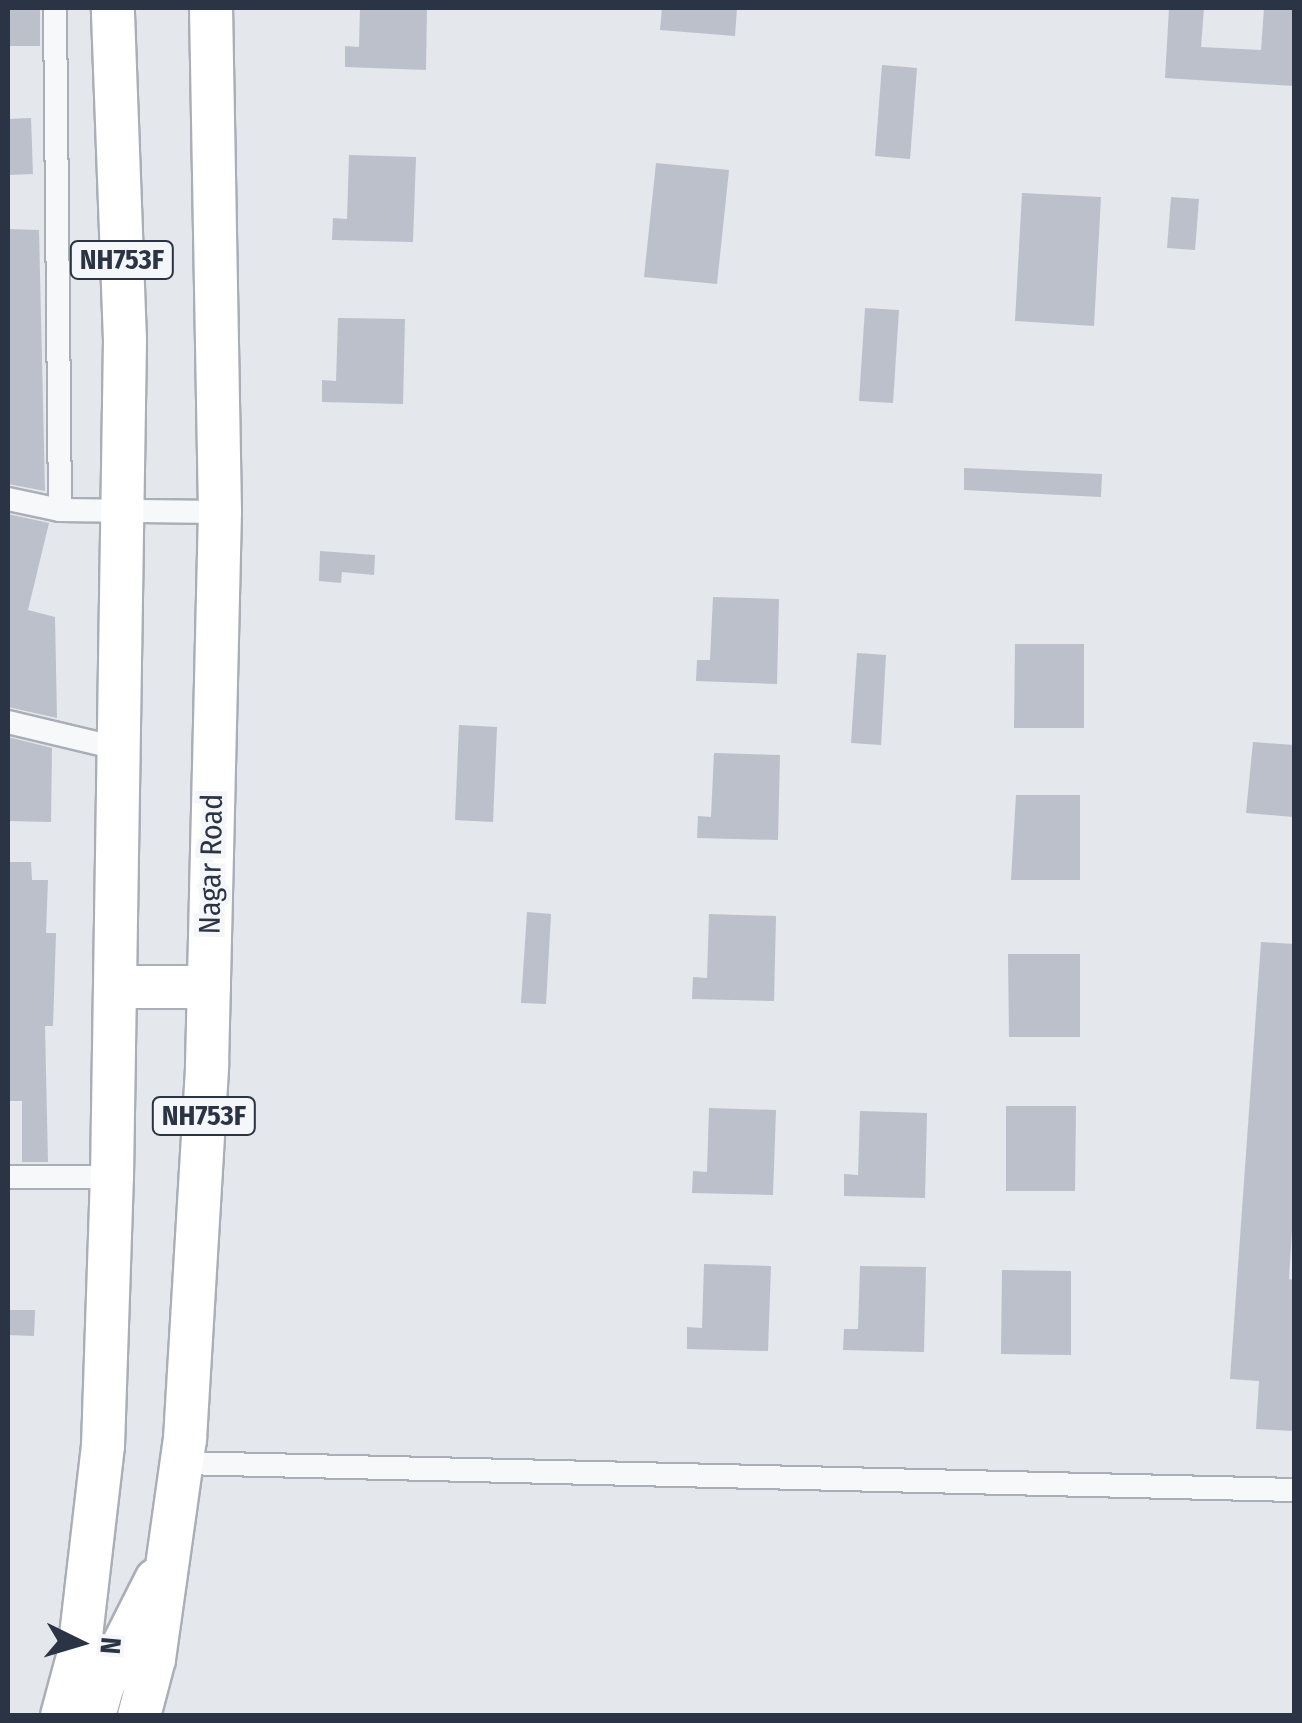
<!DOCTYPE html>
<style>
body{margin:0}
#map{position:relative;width:1302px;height:1723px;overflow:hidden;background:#e4e7ec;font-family:"Fira Sans Condensed",sans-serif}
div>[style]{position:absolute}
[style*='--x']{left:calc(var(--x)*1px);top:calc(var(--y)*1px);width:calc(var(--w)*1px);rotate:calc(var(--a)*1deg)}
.building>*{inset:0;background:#bbc0ca}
.roads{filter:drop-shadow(2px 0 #a9aeb7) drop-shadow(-2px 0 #a9aeb7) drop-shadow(0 2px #a9aeb7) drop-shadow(0 -2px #a9aeb7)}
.street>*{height:22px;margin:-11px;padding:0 11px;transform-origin:11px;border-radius:11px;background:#f7f8fa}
.highway>*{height:42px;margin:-21px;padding:0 21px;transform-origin:21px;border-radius:21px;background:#fff}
span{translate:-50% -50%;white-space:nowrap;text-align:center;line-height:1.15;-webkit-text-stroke:10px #f4f6f9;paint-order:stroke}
.shield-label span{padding:2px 8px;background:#f4f6f9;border:2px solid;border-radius:8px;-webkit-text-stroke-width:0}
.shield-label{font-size:28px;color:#2b3445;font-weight:700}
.street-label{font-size:30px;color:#2b3445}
.frame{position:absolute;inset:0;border:10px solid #2b3445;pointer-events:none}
.north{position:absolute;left:30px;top:1593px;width:100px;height:100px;-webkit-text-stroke:8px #f4f6f9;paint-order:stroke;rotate:95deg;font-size:28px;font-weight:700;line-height:40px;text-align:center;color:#2b3445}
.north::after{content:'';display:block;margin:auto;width:35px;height:45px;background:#2b3445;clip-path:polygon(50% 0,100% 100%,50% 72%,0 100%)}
</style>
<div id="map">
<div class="building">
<div style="clip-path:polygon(360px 8px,427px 8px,426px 70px,345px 67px,345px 46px,359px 47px)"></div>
<div style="clip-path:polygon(662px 8px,737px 8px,735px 36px,660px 30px)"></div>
<div style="clip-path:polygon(1169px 8px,1204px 8px,1201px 47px,1261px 50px,1264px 8px,1294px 8px,1294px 86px,1165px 78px)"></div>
<div style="clip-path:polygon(8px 9px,40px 9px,40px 46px,8px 46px)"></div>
<div style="clip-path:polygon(882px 65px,917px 68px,910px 159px,875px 156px)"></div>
<div style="clip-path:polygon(31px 118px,33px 174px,8px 175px,8px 119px)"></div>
<div style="clip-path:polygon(349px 155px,416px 157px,413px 242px,332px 240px,333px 218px,347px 219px)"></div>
<div style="clip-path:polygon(656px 163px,729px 170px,717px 284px,644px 277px)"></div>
<div style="clip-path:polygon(1022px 193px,1101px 197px,1094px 326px,1015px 321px)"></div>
<div style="clip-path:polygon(1171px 197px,1199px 199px,1195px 250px,1167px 248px)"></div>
<div style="clip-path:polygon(8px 229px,39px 230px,45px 491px,8px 484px)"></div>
<div style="clip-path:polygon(865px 308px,899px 310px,893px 403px,859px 401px)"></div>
<div style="clip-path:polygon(338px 318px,405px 319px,403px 404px,322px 402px,322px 380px,336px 381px)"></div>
<div style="clip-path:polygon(964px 468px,1102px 474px,1101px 497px,964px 490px)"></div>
<div style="clip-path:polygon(8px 514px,49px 523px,28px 610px,55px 617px,57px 718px,8px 707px)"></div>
<div style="clip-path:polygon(320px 551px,375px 555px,374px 575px,342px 572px,341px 583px,319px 581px)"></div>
<div style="clip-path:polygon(713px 597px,779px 599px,777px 684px,696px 681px,697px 660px,710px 660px)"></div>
<div style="clip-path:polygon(1015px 644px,1084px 644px,1084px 728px,1014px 728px)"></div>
<div style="clip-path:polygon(857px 653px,886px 655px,881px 745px,851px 743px)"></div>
<div style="clip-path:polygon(459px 725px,497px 727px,493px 822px,455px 820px)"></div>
<div style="clip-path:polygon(8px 737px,52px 748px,51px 822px,8px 821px)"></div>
<div style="clip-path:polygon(1253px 742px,1294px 745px,1294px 817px,1246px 813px)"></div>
<div style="clip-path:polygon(714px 753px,780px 755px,778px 840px,697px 838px,698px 816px,711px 817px)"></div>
<div style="clip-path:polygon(1016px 795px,1080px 795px,1080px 880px,1011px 880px)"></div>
<div style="clip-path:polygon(8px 862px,31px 862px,32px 880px,48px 880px,46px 933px,56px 933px,53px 1026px,45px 1026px,48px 1162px,22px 1162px,22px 1101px,8px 1101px)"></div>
<div style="clip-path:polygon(527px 912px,551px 914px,546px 1004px,521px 1003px)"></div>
<div style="clip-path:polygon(709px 914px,776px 916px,774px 1001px,692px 999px,693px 977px,707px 978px)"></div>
<div style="clip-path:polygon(1261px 942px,1294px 944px,1294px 1197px,1289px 1279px,1294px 1280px,1294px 1431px,1256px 1429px,1259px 1381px,1230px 1379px)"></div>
<div style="clip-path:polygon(1008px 954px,1080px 954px,1080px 1037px,1009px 1037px)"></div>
<div style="clip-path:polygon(1006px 1106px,1076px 1106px,1075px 1191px,1006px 1191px)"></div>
<div style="clip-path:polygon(709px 1108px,776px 1110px,773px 1195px,692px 1193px,693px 1171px,707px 1172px)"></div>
<div style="clip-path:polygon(860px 1111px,927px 1113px,925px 1198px,844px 1196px,844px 1174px,858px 1175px)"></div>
<div style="clip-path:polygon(704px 1264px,771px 1266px,768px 1351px,687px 1349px,687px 1327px,702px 1328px)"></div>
<div style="clip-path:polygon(860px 1266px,926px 1267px,924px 1352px,843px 1350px,844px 1329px,858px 1329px)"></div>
<div style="clip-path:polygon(1002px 1270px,1071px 1271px,1071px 1355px,1001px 1354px)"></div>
<div style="clip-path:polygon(8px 1310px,35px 1310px,34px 1336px,8px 1335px)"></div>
</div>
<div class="roads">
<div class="street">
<div style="--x:55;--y:8;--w:502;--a:89.43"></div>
<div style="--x:8;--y:499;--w:53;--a:11.9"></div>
<div style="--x:60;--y:510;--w:160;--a:0.7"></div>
<div style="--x:8;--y:722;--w:116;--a:13.4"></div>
<div style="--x:8;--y:1177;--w:104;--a:0"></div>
<div style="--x:182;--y:1463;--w:1112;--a:1.39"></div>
</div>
<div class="highway">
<div style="--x:116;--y:987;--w:93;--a:0"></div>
<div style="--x:62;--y:1716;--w:65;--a:-74.9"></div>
<div style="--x:79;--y:1653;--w:208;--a:-83.4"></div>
<div style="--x:103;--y:1446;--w:269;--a:-88.1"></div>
<div style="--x:112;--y:1177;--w:836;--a:-89.11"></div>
<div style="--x:125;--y:341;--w:333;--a:-92.1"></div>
<div style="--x:94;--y:1716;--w:32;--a:-74"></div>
<div style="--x:103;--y:1685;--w:118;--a:-63.2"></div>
<div style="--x:139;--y:1716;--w:59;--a:-75.3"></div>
<div style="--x:154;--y:1659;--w:222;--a:-82"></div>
<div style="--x:185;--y:1439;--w:374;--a:-86.6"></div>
<div style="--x:207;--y:1066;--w:554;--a:-88.66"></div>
<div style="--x:220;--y:512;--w:504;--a:-91.02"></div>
</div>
</div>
<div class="shield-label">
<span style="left:122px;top:260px">NH753F</span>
<span style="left:204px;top:1116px">NH753F</span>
</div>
<div class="street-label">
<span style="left:211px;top:864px;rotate:-89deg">Nagar Road</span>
</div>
<div class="frame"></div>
<div class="north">N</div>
</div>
